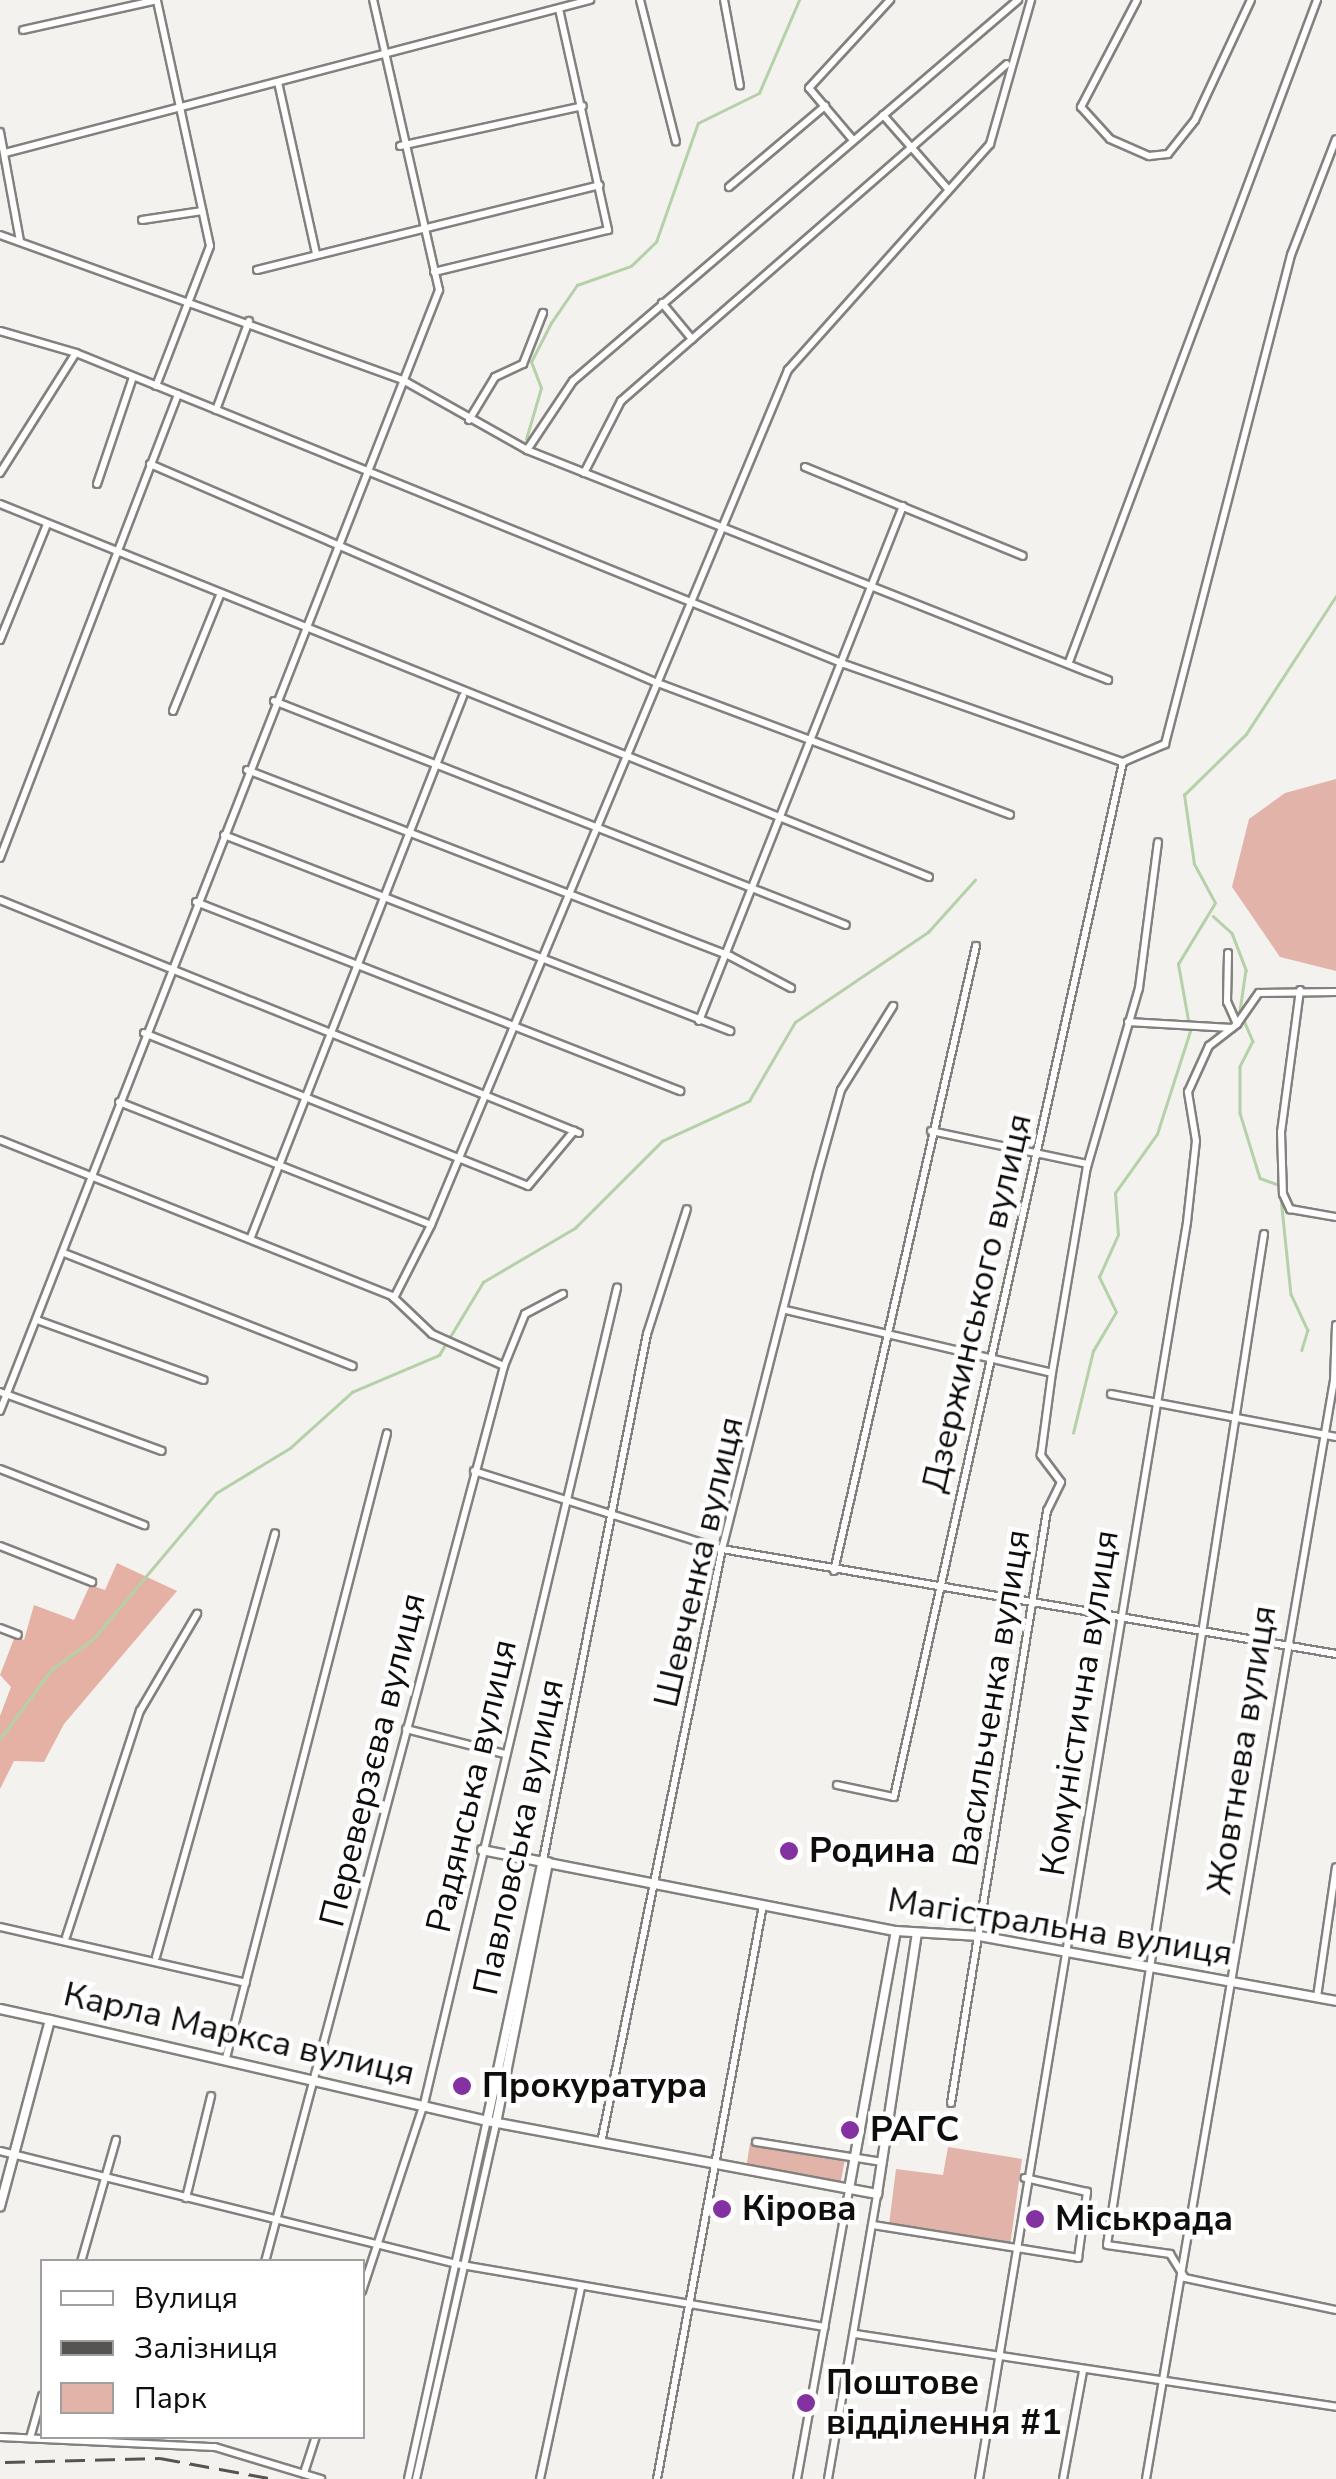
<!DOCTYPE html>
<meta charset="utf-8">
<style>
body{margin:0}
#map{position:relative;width:1336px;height:2479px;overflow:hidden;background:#f4f2ef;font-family:"Nunito Sans",sans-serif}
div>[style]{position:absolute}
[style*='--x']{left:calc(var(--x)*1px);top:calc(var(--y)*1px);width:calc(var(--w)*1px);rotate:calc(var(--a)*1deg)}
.green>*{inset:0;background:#e2b4a9}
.forest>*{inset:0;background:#e6b1a5}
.stream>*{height:2.5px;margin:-1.25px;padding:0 1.25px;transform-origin:1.25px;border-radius:1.25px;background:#b4d1a8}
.roads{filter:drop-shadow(2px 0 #83817e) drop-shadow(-2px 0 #83817e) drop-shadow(0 2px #83817e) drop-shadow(0 -2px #83817e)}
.minor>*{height:6px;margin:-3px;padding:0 3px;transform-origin:3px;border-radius:3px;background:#fff}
.tertiary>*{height:8px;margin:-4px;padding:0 4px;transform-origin:4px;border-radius:4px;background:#fff}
.secondary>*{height:8px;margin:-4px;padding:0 4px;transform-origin:4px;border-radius:4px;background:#fff}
.rail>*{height:2.5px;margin-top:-1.25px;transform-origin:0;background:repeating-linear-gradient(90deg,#555452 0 20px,transparent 0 30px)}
.dots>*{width:28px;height:28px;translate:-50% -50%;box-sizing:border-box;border:5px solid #fff;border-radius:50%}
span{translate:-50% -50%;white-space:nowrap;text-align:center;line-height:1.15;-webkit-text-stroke:9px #fff;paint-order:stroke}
.street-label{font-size:35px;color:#0f0e0d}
.poi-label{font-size:35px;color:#0f0e0d;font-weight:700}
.left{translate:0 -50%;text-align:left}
.legend{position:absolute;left:40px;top:2259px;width:325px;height:180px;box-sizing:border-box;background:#fff;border:2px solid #9f9f9e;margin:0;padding:12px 18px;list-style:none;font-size:30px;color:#0f0e0d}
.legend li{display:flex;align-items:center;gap:20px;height:50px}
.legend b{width:50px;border:2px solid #9f9f9e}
</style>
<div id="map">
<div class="green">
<div style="clip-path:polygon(1336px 779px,1336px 971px,1280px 957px,1232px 887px,1249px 819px,1285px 793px)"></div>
<div style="clip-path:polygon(750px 2143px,845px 2160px,840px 2185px,746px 2169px)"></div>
<div style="clip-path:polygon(948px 2147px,1022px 2159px,1010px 2246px,889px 2225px,896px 2169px,943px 2175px)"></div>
</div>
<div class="forest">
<div style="clip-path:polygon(117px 1563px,177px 1591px,64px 1724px,44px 1762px,14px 1761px,0 1789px,0 1716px,11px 1687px,0 1675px,15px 1636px,24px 1640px,34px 1605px,74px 1620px,90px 1585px,105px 1590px)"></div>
</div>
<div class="stream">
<div style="--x:526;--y:439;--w:53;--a:-73.6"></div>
<div style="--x:541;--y:388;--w:28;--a:-111"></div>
<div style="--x:531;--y:362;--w:44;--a:-62.9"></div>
<div style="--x:551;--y:323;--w:46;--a:-55.6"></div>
<div style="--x:577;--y:285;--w:57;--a:-19.4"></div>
<div style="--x:631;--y:266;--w:35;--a:-44"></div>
<div style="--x:656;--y:242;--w:126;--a:-70.6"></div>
<div style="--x:698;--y:123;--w:68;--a:-26.2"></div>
<div style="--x:759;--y:93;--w:101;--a:-66.7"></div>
<div style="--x:1213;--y:916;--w:25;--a:42"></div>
<div style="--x:1232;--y:933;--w:40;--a:69"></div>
<div style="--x:1246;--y:970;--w:41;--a:98.3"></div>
<div style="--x:1240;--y:1011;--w:33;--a:67"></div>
<div style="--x:1253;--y:1041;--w:29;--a:117"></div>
<div style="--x:1240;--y:1067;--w:46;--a:90"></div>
<div style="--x:1240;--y:1113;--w:68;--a:72.9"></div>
<div style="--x:1260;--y:1178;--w:20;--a:20"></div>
<div style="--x:1281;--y:1198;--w:97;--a:84.1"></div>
<div style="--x:1291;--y:1294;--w:40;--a:65"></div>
<div style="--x:1308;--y:1330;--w:21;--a:107"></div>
<div style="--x:1073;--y:1433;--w:84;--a:-76.3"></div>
<div style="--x:1093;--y:1351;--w:45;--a:-59.5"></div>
<div style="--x:1116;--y:1312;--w:39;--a:-116"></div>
<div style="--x:1099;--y:1277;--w:46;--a:-65.7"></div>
<div style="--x:1118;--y:1235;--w:42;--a:-94.1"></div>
<div style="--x:1115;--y:1193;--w:72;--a:-54.6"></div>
<div style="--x:1157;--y:1134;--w:108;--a:-72.2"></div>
<div style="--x:1190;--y:1031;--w:68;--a:-100.2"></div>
<div style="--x:1178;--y:964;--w:71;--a:-58.8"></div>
<div style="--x:1215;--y:903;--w:44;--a:-118.3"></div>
<div style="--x:1194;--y:864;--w:70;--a:-98.2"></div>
<div style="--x:1184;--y:795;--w:87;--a:-44.5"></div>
<div style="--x:1246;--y:734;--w:165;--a:-56.9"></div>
<div style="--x:0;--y:1739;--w:86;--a:-53.5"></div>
<div style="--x:51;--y:1670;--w:52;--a:-36.4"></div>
<div style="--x:93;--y:1639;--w:191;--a:-49.9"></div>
<div style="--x:216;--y:1493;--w:87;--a:-31.3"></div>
<div style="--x:290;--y:1448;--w:84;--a:-42.1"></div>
<div style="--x:352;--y:1392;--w:95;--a:-23"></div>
<div style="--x:439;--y:1355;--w:85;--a:-58.9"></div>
<div style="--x:483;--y:1282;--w:107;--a:-30.4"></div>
<div style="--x:575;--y:1228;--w:123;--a:-45"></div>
<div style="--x:662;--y:1141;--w:96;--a:-24.7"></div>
<div style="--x:749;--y:1101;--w:91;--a:-59.8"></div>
<div style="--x:795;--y:1022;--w:161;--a:-34.1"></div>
<div style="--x:928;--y:932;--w:70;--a:-47.9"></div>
</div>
<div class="roads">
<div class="minor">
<div style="--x:640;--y:0;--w:146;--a:75.8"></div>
<div style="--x:724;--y:0;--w:87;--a:79.5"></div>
<div style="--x:1137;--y:0;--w:121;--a:117.6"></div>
<div style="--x:1081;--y:107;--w:43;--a:47.8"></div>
<div style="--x:1110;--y:139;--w:43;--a:23.6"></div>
<div style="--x:1149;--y:156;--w:19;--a:-6"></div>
<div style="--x:1168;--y:154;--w:43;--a:-51.5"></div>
<div style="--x:1195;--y:120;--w:132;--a:-65"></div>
<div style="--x:23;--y:30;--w:137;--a:-12.6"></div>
<div style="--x:278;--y:82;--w:176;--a:77.5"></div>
<div style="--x:883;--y:115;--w:98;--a:48.7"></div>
<div style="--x:0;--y:132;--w:111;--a:79.6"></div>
<div style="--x:853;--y:140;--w:68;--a:-130.2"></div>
<div style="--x:809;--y:88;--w:120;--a:-47.4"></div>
<div style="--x:400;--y:146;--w:187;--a:-12.3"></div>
<div style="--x:5;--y:153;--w:605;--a:-14.66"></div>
<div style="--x:729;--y:187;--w:126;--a:-40.2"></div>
<div style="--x:142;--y:220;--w:61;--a:-8.5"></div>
<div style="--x:0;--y:235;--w:428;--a:19.8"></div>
<div style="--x:403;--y:380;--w:142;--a:29.4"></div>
<div style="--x:527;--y:450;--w:625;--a:21.6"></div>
<div style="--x:257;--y:270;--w:353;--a:-13.9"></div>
<div style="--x:434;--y:272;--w:179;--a:-13.6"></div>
<div style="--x:608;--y:230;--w:226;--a:-102.5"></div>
<div style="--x:662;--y:303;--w:47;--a:50.2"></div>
<div style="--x:0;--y:331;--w:79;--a:16.1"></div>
<div style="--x:76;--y:353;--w:829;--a:22.05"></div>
<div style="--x:844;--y:664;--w:296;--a:19.4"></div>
<div style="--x:1123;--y:762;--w:46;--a:-23.2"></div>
<div style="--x:1165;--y:744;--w:505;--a:-75.55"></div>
<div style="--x:1291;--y:255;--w:124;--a:-68.8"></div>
<div style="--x:156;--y:386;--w:150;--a:-68.9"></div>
<div style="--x:210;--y:246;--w:252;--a:-102.2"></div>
<div style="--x:216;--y:410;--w:95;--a:-69.7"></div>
<div style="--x:469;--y:420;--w:50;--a:-58.8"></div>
<div style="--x:495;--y:377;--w:31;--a:-25"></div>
<div style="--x:523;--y:364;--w:55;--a:-68.6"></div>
<div style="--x:527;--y:450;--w:83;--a:-56.3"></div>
<div style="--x:573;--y:381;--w:586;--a:-40.57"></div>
<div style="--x:150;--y:464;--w:550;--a:23.35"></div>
<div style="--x:655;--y:682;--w:379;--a:20.5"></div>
<div style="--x:805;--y:467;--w:235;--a:22.2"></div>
<div style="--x:0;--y:473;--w:142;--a:-57.7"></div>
<div style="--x:584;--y:473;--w:81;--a:-62.8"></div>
<div style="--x:621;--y:401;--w:512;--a:-41.12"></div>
<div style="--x:97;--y:484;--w:113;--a:-71.4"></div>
<div style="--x:0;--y:504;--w:1001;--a:21.88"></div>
<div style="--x:0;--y:640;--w:125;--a:-67.9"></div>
<div style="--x:1069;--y:662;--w:707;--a:-69.46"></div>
<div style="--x:274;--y:701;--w:614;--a:21.39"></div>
<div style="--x:173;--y:711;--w:125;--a:-67.9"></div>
<div style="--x:247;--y:770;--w:518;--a:21.06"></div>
<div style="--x:730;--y:956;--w:69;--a:27.7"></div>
<div style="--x:224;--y:835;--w:543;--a:21.17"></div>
<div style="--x:0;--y:858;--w:497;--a:-69"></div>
<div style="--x:0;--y:900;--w:624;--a:21.92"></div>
<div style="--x:196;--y:902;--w:520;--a:21.33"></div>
<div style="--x:1300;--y:990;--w:143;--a:97.6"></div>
<div style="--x:1281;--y:1132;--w:62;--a:88.2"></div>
<div style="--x:1283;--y:1194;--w:17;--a:65"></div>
<div style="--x:1290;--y:1209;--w:47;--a:9.9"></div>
<div style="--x:699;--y:1021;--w:554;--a:-68.39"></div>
<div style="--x:1128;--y:1022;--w:104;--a:3.3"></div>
<div style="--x:1237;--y:1024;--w:38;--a:-55"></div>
<div style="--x:1259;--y:993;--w:77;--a:-0.7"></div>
<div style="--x:144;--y:1033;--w:413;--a:21.7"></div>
<div style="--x:528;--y:1186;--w:72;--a:-50.1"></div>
<div style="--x:119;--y:1102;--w:335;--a:21.5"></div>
<div style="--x:431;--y:1225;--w:927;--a:-67.34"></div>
<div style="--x:788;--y:370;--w:303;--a:-48.2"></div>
<div style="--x:990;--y:144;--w:150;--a:-74.1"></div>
<div style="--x:931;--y:1131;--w:160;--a:11.9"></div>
<div style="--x:0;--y:1140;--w:422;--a:21.7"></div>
<div style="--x:392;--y:1296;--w:55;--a:43.5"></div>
<div style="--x:432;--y:1334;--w:79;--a:24"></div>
<div style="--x:1264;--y:1234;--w:1023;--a:98.83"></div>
<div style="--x:1107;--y:2245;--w:64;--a:8.1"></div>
<div style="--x:1170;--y:2254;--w:28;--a:58"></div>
<div style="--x:1185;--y:2278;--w:154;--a:12"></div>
<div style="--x:251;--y:1237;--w:581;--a:-68.6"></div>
<div style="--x:64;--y:1253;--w:310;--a:21.4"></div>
<div style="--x:394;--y:1298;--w:82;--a:-63.1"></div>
<div style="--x:786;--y:1310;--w:273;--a:13.3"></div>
<div style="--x:37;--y:1320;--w:177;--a:19.8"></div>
<div style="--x:0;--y:1392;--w:172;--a:20"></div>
<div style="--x:1111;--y:1394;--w:229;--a:10.8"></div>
<div style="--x:0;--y:1411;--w:1204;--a:-68.61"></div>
<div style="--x:439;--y:290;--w:297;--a:-102.8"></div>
<div style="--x:0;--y:1469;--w:155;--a:21.3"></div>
<div style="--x:474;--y:1471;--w:260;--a:17.5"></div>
<div style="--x:722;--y:1549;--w:623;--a:9.7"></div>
<div style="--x:0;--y:1546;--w:99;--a:21.4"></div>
<div style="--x:834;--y:1571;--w:641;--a:-77.2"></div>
<div style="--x:0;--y:1628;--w:19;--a:21"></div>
<div style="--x:406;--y:1729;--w:102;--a:14.2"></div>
<div style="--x:837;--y:1785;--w:58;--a:11.9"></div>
<div style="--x:894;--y:1797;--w:1060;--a:-77.52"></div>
<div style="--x:543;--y:1860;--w:536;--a:-78.82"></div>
<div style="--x:647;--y:1334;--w:131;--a:-72.3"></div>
<div style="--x:0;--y:1927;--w:252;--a:12.8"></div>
<div style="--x:66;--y:1937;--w:238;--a:-71.9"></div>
<div style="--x:140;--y:1711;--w:113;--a:-59.6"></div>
<div style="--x:156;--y:1957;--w:440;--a:-74.3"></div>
<div style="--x:1317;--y:1997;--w:131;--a:-81.7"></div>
<div style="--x:226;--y:2058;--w:645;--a:-75.55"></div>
<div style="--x:951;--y:2103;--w:600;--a:-80.79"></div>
<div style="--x:1047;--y:1511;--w:32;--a:-64"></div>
<div style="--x:1061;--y:1482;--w:34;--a:-127"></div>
<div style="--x:1041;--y:1455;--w:83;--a:-82.4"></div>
<div style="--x:1052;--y:1373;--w:209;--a:-80.4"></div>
<div style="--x:1087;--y:1167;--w:186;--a:-73.8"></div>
<div style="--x:1139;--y:988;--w:147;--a:-82.6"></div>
<div style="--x:756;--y:2142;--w:128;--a:9"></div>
<div style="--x:601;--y:2143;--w:606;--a:-78.49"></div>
<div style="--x:722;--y:1549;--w:385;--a:-75.7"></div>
<div style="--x:817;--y:1176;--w:89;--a:-74.4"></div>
<div style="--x:841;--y:1090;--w:99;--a:-58.2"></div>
<div style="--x:0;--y:2151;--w:470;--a:13.9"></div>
<div style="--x:456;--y:2264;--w:374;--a:9.7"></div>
<div style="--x:186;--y:2198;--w:105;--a:-76.2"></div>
<div style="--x:873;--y:2225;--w:208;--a:9.1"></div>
<div style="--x:1078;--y:2258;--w:67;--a:-82.2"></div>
<div style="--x:1087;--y:2192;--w:64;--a:-167.3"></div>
<div style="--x:81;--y:2262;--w:127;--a:-74"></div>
<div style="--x:265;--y:2262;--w:927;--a:-75.06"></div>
<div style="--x:504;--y:1366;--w:56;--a:-68"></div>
<div style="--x:525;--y:1314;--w:43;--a:-27.8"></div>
<div style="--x:362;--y:2291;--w:197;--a:-71.7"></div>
<div style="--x:424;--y:2104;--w:839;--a:-76.69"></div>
<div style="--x:855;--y:2334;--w:487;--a:8.6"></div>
<div style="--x:0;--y:2437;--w:215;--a:2.7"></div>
<div style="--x:215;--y:2447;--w:111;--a:16.8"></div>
<div style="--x:30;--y:2438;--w:44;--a:-74.1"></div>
<div style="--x:304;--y:2473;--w:39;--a:-72"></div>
<div style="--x:408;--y:2479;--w:367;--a:-77.6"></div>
<div style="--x:416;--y:2479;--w:365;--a:-77.3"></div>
<div style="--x:540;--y:2479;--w:195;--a:-77.9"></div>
<div style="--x:657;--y:2479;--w:584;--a:-79.54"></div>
<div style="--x:797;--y:2479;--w:295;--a:-79.8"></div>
<div style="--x:828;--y:2479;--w:289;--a:-80.2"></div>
<div style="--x:979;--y:2479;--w:1274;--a:-80.6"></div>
<div style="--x:1187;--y:1222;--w:81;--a:-83.7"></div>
<div style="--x:1196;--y:1141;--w:50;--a:-99.3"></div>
<div style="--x:1188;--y:1092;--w:51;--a:-65.5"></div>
<div style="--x:1209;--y:1046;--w:36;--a:-38"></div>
<div style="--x:1237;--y:1024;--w:24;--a:-114"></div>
<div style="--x:1227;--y:1002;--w:49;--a:-88.8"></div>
<div style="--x:1063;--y:2479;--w:110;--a:-79.5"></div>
<div style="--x:1146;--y:2479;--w:1115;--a:-80.29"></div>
<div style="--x:1334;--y:1380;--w:55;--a:-87.9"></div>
</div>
<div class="tertiary">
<div style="--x:482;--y:1850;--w:422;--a:11.1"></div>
<div style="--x:896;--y:1931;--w:83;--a:3.4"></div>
<div style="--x:979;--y:1936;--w:363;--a:10.3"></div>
<div style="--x:50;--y:2020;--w:449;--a:13"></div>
<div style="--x:487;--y:2121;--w:397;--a:10.6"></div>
<div style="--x:877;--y:2194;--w:263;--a:-81.3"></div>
<div style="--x:487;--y:2121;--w:267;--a:-77.9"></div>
<div style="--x:496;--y:2123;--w:266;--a:-78.7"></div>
<div style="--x:849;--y:2189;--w:262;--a:-79.7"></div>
</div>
<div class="secondary">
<div style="--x:0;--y:2009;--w:51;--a:12.4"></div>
<div style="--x:50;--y:2020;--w:193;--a:105"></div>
</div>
</div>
<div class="rail">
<div style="--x:5;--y:2462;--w:155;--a:-1.5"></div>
<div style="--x:160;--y:2458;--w:116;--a:10.4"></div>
</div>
<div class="dots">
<div style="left:789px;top:1851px;background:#8432a1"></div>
<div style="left:462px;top:2086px;background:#8432a1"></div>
<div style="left:850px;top:2130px;background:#8432a1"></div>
<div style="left:722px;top:2209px;background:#8432a1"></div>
<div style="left:1035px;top:2219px;background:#8432a1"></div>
<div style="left:806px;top:2403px;background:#8432a1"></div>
</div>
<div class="street-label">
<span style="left:977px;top:1303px;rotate:-77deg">Дзержинського вулиця</span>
<span style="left:699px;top:1562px;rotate:-77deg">Шевченка вулиця</span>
<span style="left:992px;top:1698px;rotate:-81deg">Васильченка вулиця</span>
<span style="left:1080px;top:1703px;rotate:-81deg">Комуністична вулиця</span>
<span style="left:1242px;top:1750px;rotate:-81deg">Жовтнева вулиця</span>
<span style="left:373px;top:1760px;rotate:-76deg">Переверзєва вулиця</span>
<span style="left:472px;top:1786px;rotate:-77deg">Радянська вулиця</span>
<span style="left:519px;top:1837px;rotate:-78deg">Павловська вулиця</span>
<span style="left:1060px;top:1927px;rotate:9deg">Магістральна вулиця</span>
<span style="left:239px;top:2034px;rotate:13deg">Карла Маркса вулиця</span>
</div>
<div class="poi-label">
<span class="left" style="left:809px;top:1851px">Родина</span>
<span class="left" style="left:482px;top:2086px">Прокуратура</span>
<span class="left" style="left:870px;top:2130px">РАГС</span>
<span class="left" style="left:742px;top:2209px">Кірова</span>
<span class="left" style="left:1055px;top:2219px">Міськрада</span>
<span class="left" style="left:826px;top:2403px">Поштове<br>відділення #1</span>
</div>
<ul class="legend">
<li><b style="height:12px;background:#fff"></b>Вулиця</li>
<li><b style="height:12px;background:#555452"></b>Залізниця</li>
<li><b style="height:28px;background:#e2b4a9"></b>Парк</li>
</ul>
</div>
